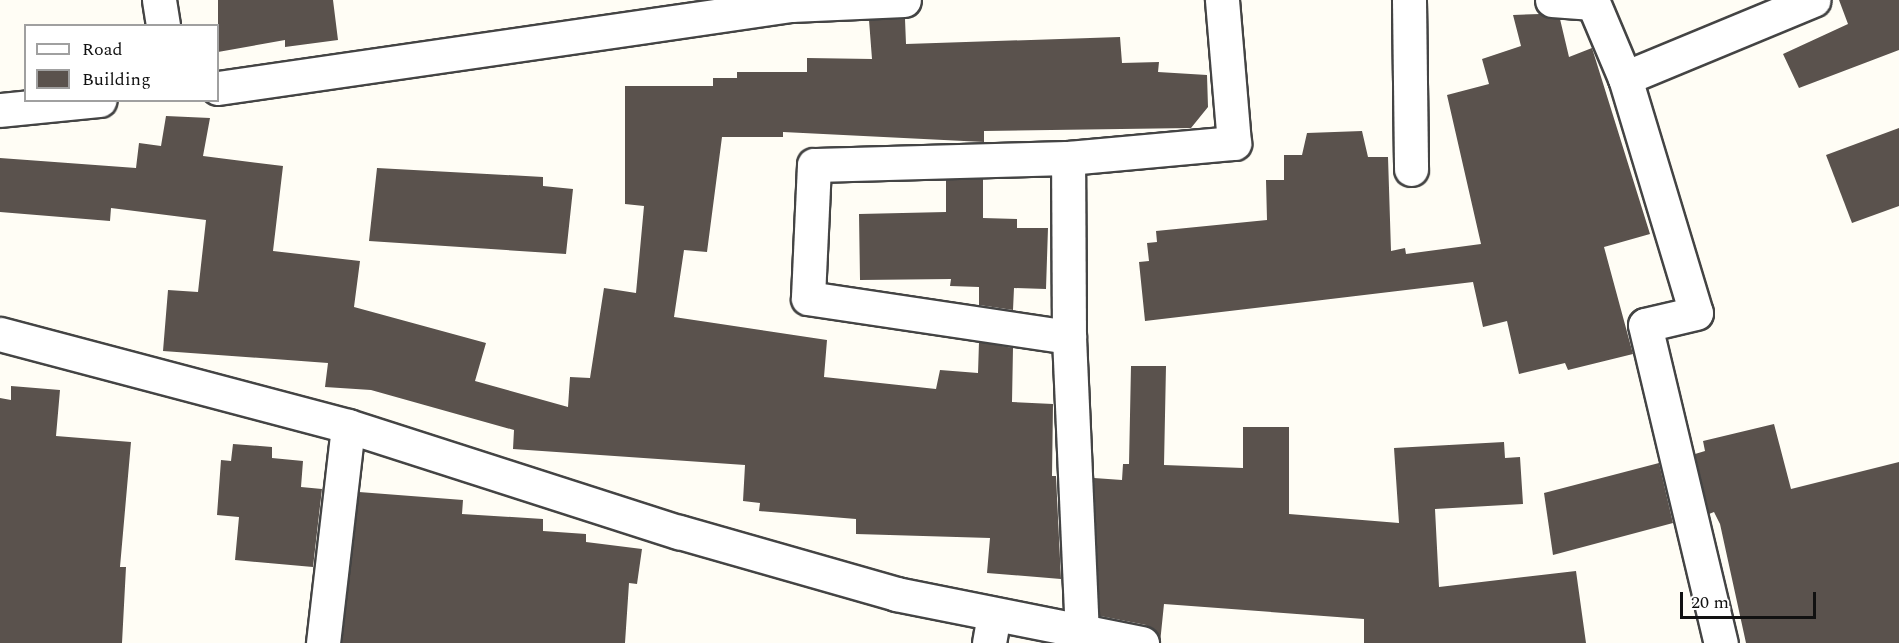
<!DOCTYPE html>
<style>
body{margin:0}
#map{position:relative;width:1899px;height:643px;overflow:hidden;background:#fffdf5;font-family:Spectral,serif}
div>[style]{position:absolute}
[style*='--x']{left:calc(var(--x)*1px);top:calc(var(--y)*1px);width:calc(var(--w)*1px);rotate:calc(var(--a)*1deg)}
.building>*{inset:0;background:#5a524d}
.roads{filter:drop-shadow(2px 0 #444) drop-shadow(-2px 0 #444) drop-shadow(0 2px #444) drop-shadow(0 -2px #444)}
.minor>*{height:33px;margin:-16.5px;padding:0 16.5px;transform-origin:16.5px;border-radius:16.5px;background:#fff}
span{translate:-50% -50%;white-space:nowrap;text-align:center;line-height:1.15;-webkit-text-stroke:6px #fff;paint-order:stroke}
.legend{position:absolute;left:24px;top:24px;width:195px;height:78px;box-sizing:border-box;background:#fff;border:2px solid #a0a0a0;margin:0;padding:8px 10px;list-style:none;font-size:18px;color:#111}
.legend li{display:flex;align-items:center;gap:12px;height:30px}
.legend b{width:30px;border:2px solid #a0a0a0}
.scale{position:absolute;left:1680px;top:592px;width:136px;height:27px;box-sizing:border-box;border:3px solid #111;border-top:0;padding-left:8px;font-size:18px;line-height:21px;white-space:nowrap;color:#111;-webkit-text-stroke:4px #fff;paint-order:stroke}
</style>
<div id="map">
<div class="building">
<div style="clip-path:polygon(218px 0,333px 0,338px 40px,285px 47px,285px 40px,218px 52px)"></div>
<div style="clip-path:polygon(1839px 0,1899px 0,1899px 50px,1799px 88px,1783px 54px,1848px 24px)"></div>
<div style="clip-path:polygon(1540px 14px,1560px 19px,1569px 57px,1592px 48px,1650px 234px,1604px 247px,1633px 354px,1568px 370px,1565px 363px,1519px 374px,1507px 321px,1483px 327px,1473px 282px,1145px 321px,1139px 262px,1149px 261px,1147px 243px,1157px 242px,1156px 231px,1267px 220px,1266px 180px,1284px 180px,1284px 155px,1302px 155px,1307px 133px,1362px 131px,1368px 157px,1388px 157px,1391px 251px,1405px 248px,1406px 254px,1481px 244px,1447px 95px,1489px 84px,1482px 59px,1521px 46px,1513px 15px)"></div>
<div style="clip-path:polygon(905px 19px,906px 44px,1120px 37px,1122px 63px,1159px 62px,1158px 72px,1207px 75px,1208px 107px,1191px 128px,984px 131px,984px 142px,783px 132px,783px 137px,722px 137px,707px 252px,684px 250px,674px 317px,827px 340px,824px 377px,936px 389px,940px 370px,978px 373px,979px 342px,1013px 348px,1012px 402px,1053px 404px,1052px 476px,1056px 476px,1061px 579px,987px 573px,990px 538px,856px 534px,856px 519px,759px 511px,760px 503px,743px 501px,745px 465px,513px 449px,514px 430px,371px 390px,325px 387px,328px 363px,163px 351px,168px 290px,198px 292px,206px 220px,111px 208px,110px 221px,0 212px,0 158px,136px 168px,139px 143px,161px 146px,166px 116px,210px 118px,203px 156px,283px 166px,273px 251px,360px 261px,354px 307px,486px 343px,475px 381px,568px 407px,570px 377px,590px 378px,604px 288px,636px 293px,644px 206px,625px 204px,625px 86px,713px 86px,713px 78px,737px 78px,737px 72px,807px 72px,807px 58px,872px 59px,869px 20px)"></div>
<div style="clip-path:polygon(1899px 128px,1899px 206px,1852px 223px,1826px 155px)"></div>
<div style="clip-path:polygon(377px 168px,543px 177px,543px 186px,573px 189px,566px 254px,369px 241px)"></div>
<div style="clip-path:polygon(983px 179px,983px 218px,1017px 219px,1017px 228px,1048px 228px,1046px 289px,1014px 288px,1013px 310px,979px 305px,979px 287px,950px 286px,951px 279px,860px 280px,859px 214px,946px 212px,946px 180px)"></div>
<div style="clip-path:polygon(1131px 366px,1166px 366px,1164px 465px,1243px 468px,1243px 427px,1289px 427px,1289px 514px,1399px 523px,1394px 448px,1504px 442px,1505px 458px,1520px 457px,1523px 504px,1435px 509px,1439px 587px,1576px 571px,1586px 643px,1364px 643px,1364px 619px,1164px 604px,1160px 643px,1146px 625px,1100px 616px,1094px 478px,1122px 480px,1123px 464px,1129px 464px)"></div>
<div style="clip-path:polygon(11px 386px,60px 390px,56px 436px,131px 442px,120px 567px,126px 567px,122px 643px,0 643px,0 398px,11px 400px)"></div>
<div style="clip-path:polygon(1774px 424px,1791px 489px,1899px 462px,1899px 643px,1746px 643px,1720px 524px,1714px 512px,1709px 514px,1695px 454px,1705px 451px,1703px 441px)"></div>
<div style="clip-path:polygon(233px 444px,272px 447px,272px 458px,303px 461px,301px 487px,322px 489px,313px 567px,235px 560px,239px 517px,217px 515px,221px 460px,231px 461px)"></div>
<div style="clip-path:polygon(1659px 463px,1673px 523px,1553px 555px,1544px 493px)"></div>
<div style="clip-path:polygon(359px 492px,463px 500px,462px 514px,543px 519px,543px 531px,586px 534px,586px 542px,642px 549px,637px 584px,629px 583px,625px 643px,342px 643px)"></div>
</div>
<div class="roads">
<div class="minor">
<div style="--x:159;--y:0;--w:26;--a:81"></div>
<div style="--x:1409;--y:0;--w:169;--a:89.3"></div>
<div style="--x:1552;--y:0;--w:41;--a:4.2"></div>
<div style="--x:1592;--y:0;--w:85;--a:67.1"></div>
<div style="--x:1625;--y:78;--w:245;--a:73.2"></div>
<div style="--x:1696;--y:313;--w:52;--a:166.8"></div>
<div style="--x:1645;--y:325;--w:327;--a:76.6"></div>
<div style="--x:1625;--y:78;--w:204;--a:-22.5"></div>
<div style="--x:218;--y:88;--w:579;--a:-8.24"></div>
<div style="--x:791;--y:5;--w:113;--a:-2.5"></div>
<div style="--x:0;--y:110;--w:100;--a:-5.7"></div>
<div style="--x:1068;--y:158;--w:167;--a:-5.2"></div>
<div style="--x:1234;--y:143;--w:144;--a:-94.8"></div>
<div style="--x:0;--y:334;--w:360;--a:14.8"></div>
<div style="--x:348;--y:426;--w:348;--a:17.8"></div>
<div style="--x:679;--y:532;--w:226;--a:15.9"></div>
<div style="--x:896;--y:594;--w:251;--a:11.3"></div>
<div style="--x:1069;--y:337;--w:179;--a:-90.3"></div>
<div style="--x:1068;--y:158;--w:254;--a:178.4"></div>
<div style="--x:814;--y:165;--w:133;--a:92.6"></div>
<div style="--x:808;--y:298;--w:264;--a:8.5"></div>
<div style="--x:1069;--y:337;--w:294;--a:87.5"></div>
<div style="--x:323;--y:643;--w:218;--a:-83.4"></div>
<div style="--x:989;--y:643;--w:29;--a:-80"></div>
</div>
</div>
<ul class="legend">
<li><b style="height:8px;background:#fff"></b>Road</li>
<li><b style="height:16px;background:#5a524d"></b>Building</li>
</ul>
<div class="scale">20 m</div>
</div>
